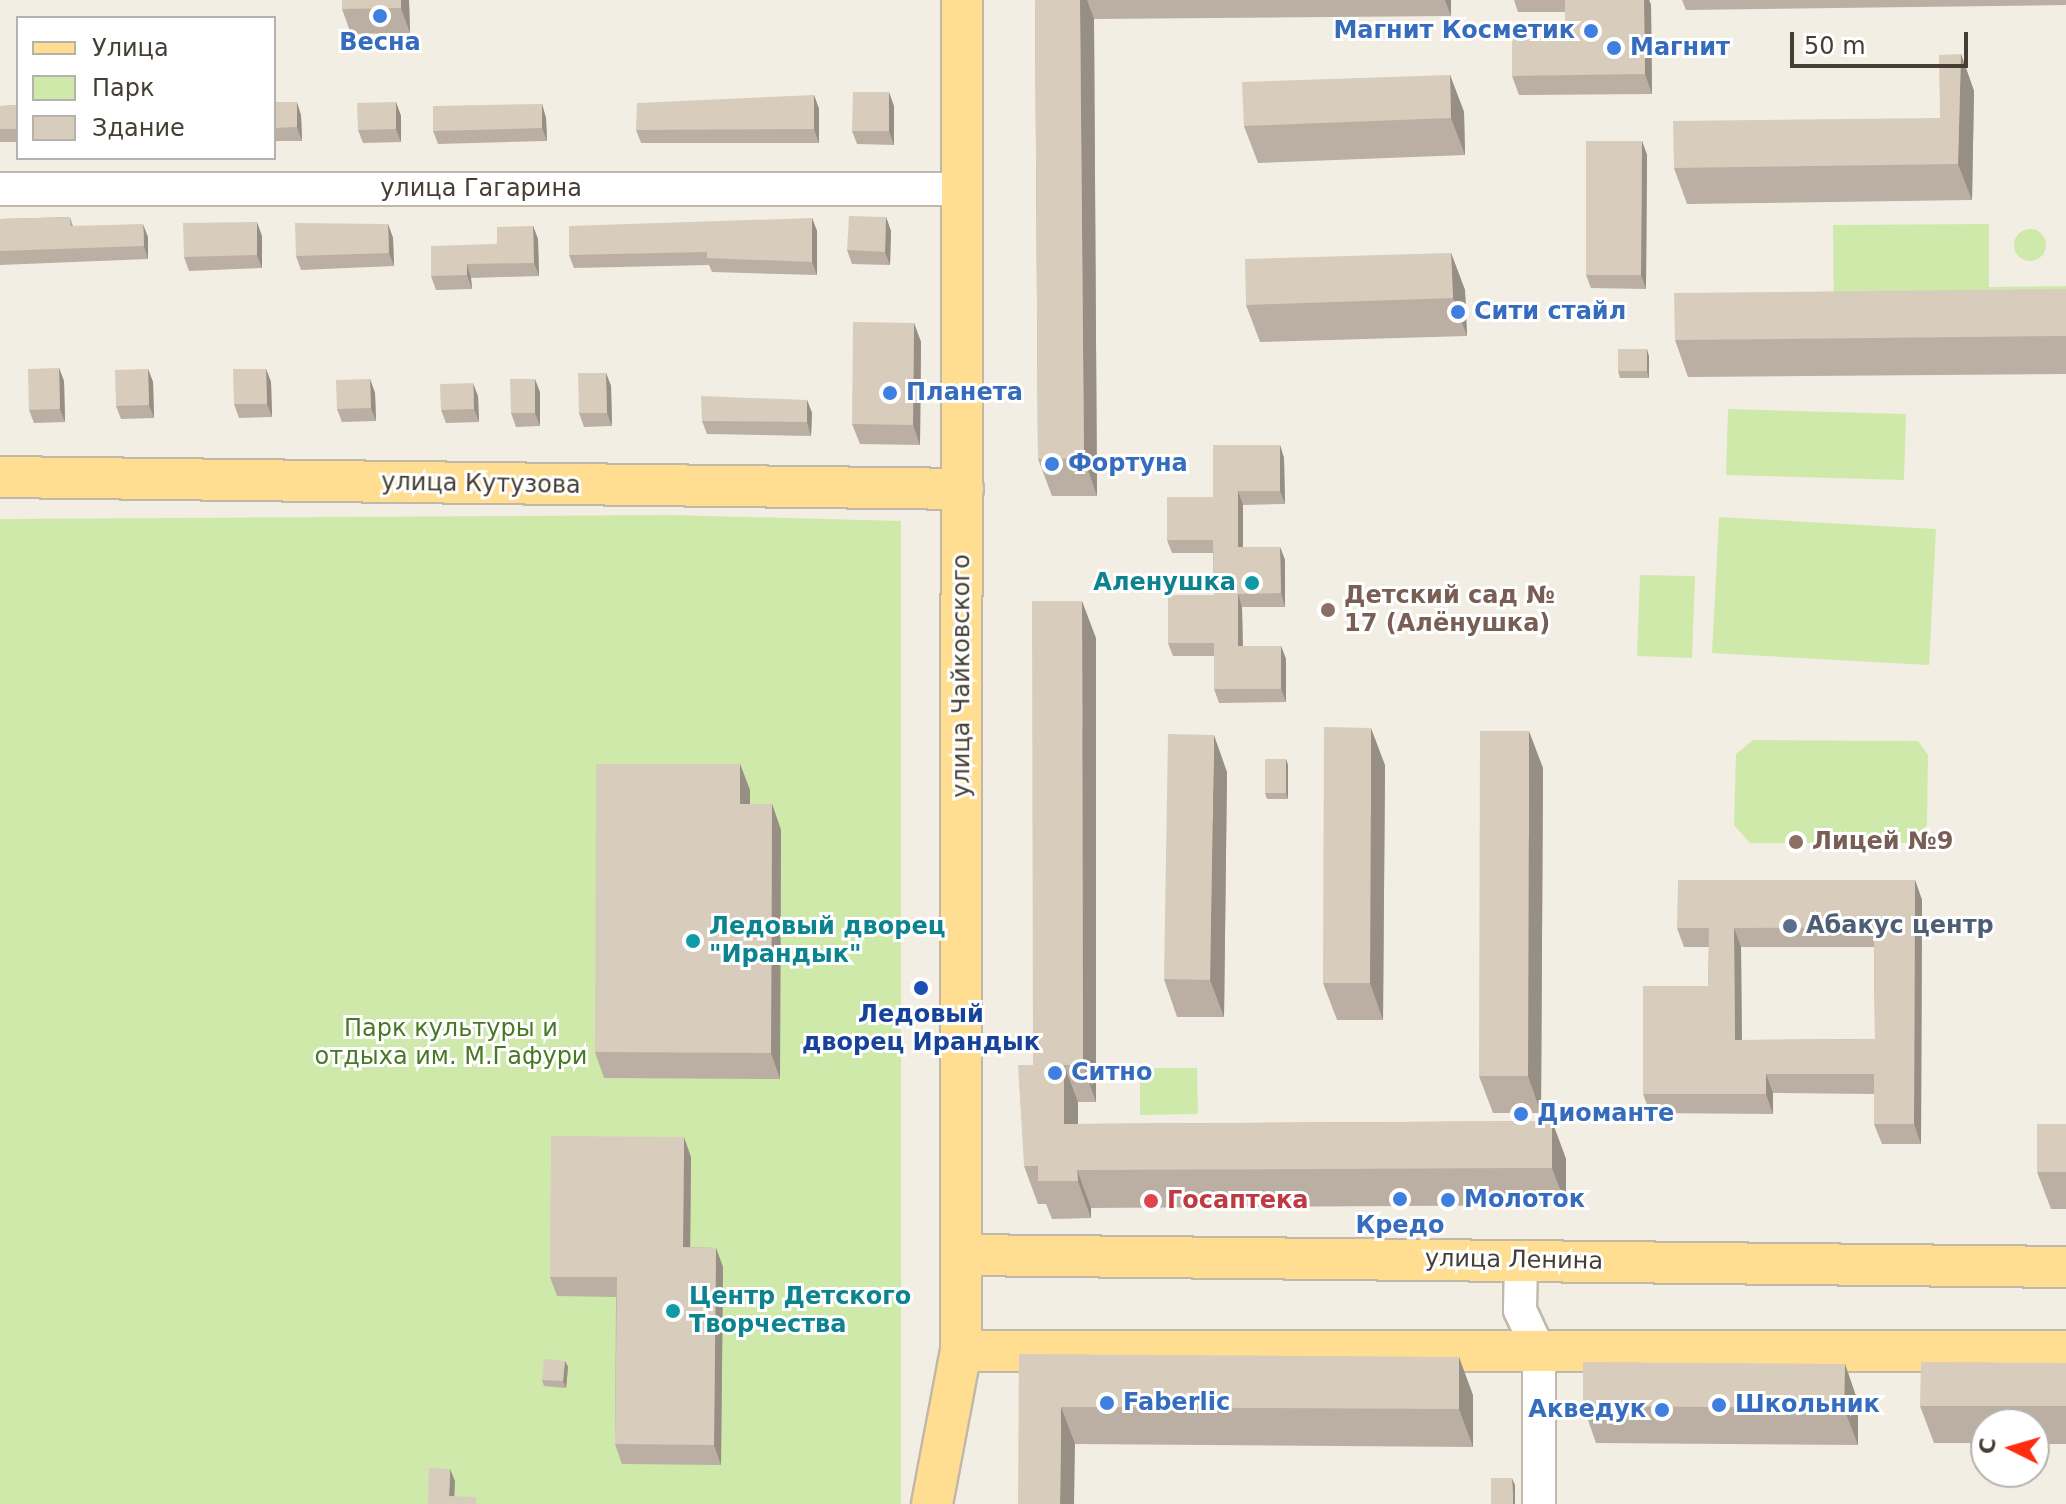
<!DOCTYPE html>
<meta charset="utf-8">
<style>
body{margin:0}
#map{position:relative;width:2066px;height:1504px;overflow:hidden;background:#f3eee4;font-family:"DejaVu Sans",sans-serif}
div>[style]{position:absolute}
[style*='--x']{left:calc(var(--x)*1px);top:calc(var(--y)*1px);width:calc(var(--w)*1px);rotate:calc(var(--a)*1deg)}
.green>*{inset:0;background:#cfe9ab}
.round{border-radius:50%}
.roads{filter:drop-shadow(2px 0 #c1b8a9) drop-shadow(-2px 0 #c1b8a9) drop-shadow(0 2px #c1b8a9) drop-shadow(0 -2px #c1b8a9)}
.minor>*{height:32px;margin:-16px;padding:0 16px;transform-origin:16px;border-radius:16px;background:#fff}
.major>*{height:40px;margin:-20px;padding:0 20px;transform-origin:20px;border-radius:20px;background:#ffdd91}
.wall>*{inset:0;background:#baafa2}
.shaded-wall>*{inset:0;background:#978f84}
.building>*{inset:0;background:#d8ccbc}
.dots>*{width:22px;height:22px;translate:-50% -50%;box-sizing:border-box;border:4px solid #fff;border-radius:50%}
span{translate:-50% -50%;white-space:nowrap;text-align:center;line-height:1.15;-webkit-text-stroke:6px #fff;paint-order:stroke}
.shop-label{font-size:24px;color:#366cbe;font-weight:700}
.right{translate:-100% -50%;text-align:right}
.left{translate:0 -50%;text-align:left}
.street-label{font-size:24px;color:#453e34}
.culture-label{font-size:24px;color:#0d838f;font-weight:700}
.education-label{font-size:24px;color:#785e54;font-weight:700}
.service-label{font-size:24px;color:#4e5e75;font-weight:700}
.transit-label{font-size:24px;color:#164399;font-weight:700}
.park-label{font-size:24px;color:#477925}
.health-label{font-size:24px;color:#be3a42;font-weight:700}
.legend{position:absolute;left:16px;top:16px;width:260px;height:144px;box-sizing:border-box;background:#fff;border:2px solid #b5b2ae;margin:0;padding:10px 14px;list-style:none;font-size:24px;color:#453e34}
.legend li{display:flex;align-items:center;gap:16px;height:40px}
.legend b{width:40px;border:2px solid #b5b2ae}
.north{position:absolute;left:1970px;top:1408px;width:80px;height:80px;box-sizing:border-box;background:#fff;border:2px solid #b5b2ae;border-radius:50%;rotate:275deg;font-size:22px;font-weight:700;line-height:32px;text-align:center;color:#453e34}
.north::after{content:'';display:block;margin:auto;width:28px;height:36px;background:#ff2c0f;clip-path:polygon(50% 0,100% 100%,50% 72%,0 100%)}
.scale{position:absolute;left:1790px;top:32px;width:178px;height:36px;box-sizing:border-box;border:4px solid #453e34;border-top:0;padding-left:10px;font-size:24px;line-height:28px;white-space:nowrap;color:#453e34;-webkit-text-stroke:6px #fff;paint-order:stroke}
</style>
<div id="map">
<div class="green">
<div style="clip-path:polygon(1989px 224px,1989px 287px,2066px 286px,2066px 323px,1834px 325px,1833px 225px)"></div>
<div class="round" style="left:2014px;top:229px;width:32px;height:32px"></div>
<div style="clip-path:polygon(1728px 409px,1906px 414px,1904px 480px,1726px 475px)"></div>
<div style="clip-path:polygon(671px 515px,901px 521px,901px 1504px,0 1504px,0 519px)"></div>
<div style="clip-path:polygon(1719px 517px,1936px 529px,1929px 665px,1712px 653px)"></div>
<div style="clip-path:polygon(1640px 575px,1695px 576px,1692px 658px,1637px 656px)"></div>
<div style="clip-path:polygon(1753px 740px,1918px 741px,1928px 755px,1927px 825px,1912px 843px,1750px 843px,1734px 825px,1736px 754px)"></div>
<div style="clip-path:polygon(1140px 1068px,1197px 1068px,1198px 1114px,1140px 1115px)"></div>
</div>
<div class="roads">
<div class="minor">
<div style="--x:0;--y:189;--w:962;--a:0"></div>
<div style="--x:1521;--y:1261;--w:49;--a:91.2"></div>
<div style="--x:1520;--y:1310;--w:45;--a:65.1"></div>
<div style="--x:1539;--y:1351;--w:153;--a:90"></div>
</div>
<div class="major">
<div style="--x:0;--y:477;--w:963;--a:0.71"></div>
<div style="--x:961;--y:1255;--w:1105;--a:0.62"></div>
<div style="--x:961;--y:1351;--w:1105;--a:0"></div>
<div style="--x:932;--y:1504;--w:156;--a:-79.3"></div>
<div style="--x:961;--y:1351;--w:1351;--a:-89.96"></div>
</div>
</div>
<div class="wall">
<div style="clip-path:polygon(342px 0,409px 0,410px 33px,351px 34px,342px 9px)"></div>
<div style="clip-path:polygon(1035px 0,1451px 0,1451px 16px,1094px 19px,1097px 496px,1052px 496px,1038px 459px)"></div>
<div style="clip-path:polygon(1514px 0,1649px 0,1651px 5px,1652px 94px,1519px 95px,1512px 76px,1565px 38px,1565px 12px,1518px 12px)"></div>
<div style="clip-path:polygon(1682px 0,2066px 0,2066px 5px,1686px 10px)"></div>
<div style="clip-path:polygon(1961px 54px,1974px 91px,1972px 200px,1687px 204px,1674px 168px,1940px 118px)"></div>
<div style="clip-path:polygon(1450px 75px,1464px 112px,1465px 155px,1258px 163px,1244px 126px)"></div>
<div style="clip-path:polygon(814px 95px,819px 109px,819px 143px,641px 143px,636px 130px)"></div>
<div style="clip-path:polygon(274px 102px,301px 115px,302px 141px,274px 141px)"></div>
<div style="clip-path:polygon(396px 102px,401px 116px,401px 142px,363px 143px,358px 130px)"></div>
<div style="clip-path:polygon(542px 104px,546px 118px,547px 141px,438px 144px,433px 131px)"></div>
<div style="clip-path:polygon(18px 105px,18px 142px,0 142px,0 106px)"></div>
<div style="clip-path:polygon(894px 106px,894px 145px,857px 144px,852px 131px)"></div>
<div style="clip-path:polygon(1642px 141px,1647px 155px,1646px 289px,1591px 288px,1586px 275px)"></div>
<div style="clip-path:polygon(70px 217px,73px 226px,148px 237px,148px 259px,0 265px,0 219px)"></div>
<div style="clip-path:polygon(886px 217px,891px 231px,890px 265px,852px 264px,847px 250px)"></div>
<div style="clip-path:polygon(812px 218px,817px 231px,817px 275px,712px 272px,709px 265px,574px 268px,569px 255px)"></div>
<div style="clip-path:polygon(388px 224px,393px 238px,394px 266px,301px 270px,296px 256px)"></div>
<div style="clip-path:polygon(533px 226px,538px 239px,539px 276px,471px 278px,472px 289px,436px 290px,431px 276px)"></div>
<div style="clip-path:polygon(262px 236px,262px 268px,189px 271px,184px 257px)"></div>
<div style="clip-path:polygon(1451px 253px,1465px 290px,1467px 336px,1260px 342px,1246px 305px)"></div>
<div style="clip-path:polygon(2066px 289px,2066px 374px,1688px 377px,1675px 340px)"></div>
<div style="clip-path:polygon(914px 323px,921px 342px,920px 445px,860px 444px,852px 424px)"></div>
<div style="clip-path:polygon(1649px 356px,1649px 378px,1620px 378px,1618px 371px)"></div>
<div style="clip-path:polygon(59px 368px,64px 381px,65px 422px,34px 423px,29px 410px)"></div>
<div style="clip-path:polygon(148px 369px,153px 382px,154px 418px,121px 419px,116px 406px)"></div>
<div style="clip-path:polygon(266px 369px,271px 382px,272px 417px,239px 418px,234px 404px)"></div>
<div style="clip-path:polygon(606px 373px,611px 386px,612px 426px,584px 427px,579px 413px)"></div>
<div style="clip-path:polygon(370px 379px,375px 393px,376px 421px,342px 422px,337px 409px)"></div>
<div style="clip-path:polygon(540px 392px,540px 426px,516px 427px,511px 413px)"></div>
<div style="clip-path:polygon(478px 396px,479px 422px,446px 423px,441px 410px)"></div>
<div style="clip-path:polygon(807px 400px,812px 413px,811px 436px,707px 434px,702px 421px)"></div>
<div style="clip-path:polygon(1280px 445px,1284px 458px,1285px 504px,1243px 505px,1243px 547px,1280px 547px,1285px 560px,1285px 607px,1242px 607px,1243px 646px,1281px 646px,1286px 659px,1286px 702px,1219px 703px,1214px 689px,1214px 656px,1173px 656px,1168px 643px,1214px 595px,1213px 553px,1172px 553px,1167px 540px)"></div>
<div style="clip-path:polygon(1096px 638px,1096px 1102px,1078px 1102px,1078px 1124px,1552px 1121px,1566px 1159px,1566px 1205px,1091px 1208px,1091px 1218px,1052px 1219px,1046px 1204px,1038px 1204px,1024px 1166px,1033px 1065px)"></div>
<div style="clip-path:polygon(1286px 759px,1288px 765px,1288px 799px,1267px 799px,1265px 793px)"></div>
<div style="clip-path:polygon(740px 764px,750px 790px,750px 804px,772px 804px,781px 830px,780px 1079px,604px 1078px,595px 1052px)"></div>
<div style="clip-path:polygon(1385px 765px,1383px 1020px,1337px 1020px,1323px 983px)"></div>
<div style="clip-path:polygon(1543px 768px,1541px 1113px,1493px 1113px,1479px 1076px)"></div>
<div style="clip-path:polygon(1227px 772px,1224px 1017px,1177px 1017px,1164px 979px)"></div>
<div style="clip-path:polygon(evenodd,1915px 880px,1922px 900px,1921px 1144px,1882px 1144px,1874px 1124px,1874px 1094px,1773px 1093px,1773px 1114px,1650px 1113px,1643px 1094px,1708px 986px,1709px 947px,1684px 947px,1677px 928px,1915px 880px,1741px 947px,1874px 947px,1875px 1039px,1742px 1040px,1741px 947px)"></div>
<div style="clip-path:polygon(2066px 1124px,2066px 1209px,2051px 1209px,2037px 1172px)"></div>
<div style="clip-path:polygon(691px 1157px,690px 1247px,716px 1248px,723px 1267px,721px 1465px,622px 1464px,615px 1444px,616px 1297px,557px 1296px,550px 1277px)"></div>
<div style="clip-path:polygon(1019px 1354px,1473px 1395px,1473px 1447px,1075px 1444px)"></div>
<div style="clip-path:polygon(565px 1361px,568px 1367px,566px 1388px,544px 1386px,542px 1380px)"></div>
<div style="clip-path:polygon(2066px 1363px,2066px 1444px,2034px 1444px,2034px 1424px,1986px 1424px,1986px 1443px,1934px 1443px,1920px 1406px)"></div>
<div style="clip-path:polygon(1845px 1364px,1858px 1402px,1858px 1445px,1596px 1443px,1583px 1406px)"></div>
</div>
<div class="shaded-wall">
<div style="clip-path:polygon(401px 0,409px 0,410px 33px,401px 8px)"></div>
<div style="clip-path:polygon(1080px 0,1087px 0,1094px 19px,1097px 496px,1084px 458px)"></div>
<div style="clip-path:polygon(1445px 0,1451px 0,1451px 16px)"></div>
<div style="clip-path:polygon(1644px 0,1649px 0,1651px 5px,1652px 94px,1645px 74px)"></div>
<div style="clip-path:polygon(1961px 54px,1974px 91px,1972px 200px,1958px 164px)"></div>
<div style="clip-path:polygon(1450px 75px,1464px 112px,1465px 155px,1451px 118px)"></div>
<div style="clip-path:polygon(889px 92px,894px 106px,894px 145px,889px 131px)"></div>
<div style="clip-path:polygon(814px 95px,819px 109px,819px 143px,814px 129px)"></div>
<div style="clip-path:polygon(297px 102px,301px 115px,302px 141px,297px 127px)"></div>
<div style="clip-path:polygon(396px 102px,401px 116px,401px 142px,396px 129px)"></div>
<div style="clip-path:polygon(542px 104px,546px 118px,547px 141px,542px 128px)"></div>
<div style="clip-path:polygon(1642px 141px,1647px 155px,1646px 289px,1641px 275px)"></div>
<div style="clip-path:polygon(886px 217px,891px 231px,890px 265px,885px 252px)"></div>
<div style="clip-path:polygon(812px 218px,817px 231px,817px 275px,812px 262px)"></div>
<div style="clip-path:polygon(257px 222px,262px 236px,262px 268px,257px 255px)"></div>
<div style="clip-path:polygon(143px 224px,148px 237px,148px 259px,144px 246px)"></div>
<div style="clip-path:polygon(388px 224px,393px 238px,394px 266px,389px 253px)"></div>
<div style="clip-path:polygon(533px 226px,538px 239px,539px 276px,534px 263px)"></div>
<div style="clip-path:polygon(1451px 253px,1465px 290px,1467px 336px,1453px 298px)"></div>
<div style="clip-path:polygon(467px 264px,471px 278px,472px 289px,467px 275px)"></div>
<div style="clip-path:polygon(914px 323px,921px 342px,920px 445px,913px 425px)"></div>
<div style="clip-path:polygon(1647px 349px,1649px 356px,1649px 378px,1647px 371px)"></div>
<div style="clip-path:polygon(59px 368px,64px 381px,65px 422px,60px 409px)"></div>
<div style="clip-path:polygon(148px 369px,153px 382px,154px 418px,149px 405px)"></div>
<div style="clip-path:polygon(266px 369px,271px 382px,272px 417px,267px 404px)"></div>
<div style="clip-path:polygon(606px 373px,611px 386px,612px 426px,607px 413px)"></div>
<div style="clip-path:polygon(370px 379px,375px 393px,376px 421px,371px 408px)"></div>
<div style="clip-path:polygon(535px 379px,540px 392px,540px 426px,535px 413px)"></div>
<div style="clip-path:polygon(473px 383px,478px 396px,479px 422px,474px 409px)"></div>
<div style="clip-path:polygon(807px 400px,812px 413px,811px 436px,807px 422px)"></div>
<div style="clip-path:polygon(1280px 445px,1284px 458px,1285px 504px,1280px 491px)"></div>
<div style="clip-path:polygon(1238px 491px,1243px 505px,1243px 560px,1238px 547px)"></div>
<div style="clip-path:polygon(1280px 547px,1285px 560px,1285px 607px,1281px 593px)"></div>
<div style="clip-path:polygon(1238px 594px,1242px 607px,1243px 659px,1238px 646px)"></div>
<div style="clip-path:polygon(1082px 601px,1096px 638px,1096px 1102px,1083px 1065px)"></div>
<div style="clip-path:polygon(1281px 646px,1286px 659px,1286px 702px,1281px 689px)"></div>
<div style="clip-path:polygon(1371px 728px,1385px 765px,1383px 1020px,1370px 983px)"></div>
<div style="clip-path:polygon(1529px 731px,1543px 768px,1541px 1113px,1528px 1076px)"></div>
<div style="clip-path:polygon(1214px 735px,1227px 772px,1224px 1017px,1210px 980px)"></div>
<div style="clip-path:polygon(1286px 759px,1288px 765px,1288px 799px,1286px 793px)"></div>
<div style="clip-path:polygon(740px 764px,750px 790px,750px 830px,740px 804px)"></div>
<div style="clip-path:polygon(772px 804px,781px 830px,780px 1079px,771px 1053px)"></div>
<div style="clip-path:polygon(1915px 880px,1922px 900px,1921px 1144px,1914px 1124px)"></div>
<div style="clip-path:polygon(1734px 928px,1741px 947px,1742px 1060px,1735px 1040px)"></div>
<div style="clip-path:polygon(1064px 1065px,1078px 1102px,1078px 1162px,1064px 1124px)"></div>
<div style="clip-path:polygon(1766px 1074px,1773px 1093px,1773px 1114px,1766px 1094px)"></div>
<div style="clip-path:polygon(1552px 1121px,1566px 1159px,1566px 1205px,1552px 1168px)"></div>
<div style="clip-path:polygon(684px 1137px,691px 1157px,690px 1267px,683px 1247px)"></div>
<div style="clip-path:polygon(1077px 1170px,1091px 1208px,1091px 1218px,1078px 1181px)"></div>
<div style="clip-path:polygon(716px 1248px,723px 1267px,721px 1465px,714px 1445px)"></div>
<div style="clip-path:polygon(1459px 1357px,1473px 1395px,1473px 1447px,1459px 1409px)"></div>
<div style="clip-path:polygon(565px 1361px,568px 1367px,566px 1388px,563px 1381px)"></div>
<div style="clip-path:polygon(1845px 1364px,1858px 1402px,1858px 1445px,1844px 1408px)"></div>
<div style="clip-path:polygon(1061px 1407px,1075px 1444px,1074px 1504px,1060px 1504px)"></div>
<div style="clip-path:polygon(450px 1469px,455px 1481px,454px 1504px,449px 1496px)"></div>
<div style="clip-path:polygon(1512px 1478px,1515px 1485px,1515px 1504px,1513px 1504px)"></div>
</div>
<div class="building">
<div style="clip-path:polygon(342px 0,401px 0,401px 8px,342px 9px)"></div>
<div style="clip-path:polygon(1035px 0,1080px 0,1084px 458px,1038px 459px)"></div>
<div style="clip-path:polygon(1565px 0,1644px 0,1645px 74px,1512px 76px,1512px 39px,1565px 38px)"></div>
<div style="clip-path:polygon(1961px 54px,1958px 164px,1674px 168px,1673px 121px,1940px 118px,1939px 55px)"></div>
<div style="clip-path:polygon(1450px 75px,1451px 118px,1244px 126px,1242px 82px)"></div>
<div style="clip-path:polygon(853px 92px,889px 92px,889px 131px,852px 131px)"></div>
<div style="clip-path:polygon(814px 95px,814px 129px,636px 130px,637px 103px)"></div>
<div style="clip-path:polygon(274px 102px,297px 102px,297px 127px,274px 128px)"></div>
<div style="clip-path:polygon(396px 102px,396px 129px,358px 130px,357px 103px)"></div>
<div style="clip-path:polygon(542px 104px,542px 128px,433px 131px,433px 106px)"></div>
<div style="clip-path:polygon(18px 105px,18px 129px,0 129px,0 106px)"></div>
<div style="clip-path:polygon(1586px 141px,1642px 141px,1641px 275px,1586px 275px)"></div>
<div style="clip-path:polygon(849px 216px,886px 217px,885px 252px,847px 250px)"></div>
<div style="clip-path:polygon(70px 217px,70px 226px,143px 224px,144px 246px,0 251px,0 219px)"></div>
<div style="clip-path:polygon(812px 218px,812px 262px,707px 258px,707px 252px,569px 255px,569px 226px)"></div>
<div style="clip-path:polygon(257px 222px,257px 255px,184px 257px,183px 223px)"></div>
<div style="clip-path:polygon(295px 223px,388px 224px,389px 253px,296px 256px)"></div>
<div style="clip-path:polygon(533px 226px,534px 263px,467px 264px,467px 275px,431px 276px,431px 246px,497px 244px,497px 227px)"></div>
<div style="clip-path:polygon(1451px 253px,1453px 298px,1246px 305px,1245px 259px)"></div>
<div style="clip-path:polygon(2066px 289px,2066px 336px,1675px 340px,1674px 293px)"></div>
<div style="clip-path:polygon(853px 322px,914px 323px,913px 425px,852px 424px)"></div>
<div style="clip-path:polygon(1618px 349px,1647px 349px,1647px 371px,1618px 371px)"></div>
<div style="clip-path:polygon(59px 368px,60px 409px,29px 410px,28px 369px)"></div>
<div style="clip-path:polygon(148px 369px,149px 405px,116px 406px,115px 370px)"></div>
<div style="clip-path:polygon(233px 369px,266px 369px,267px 404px,234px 404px)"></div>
<div style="clip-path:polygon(578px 373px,606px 373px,607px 413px,579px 413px)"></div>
<div style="clip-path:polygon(370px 379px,371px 408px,337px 409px,336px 380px)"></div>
<div style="clip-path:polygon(510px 379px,535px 379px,535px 413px,511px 413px)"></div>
<div style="clip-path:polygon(473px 383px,474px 409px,441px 410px,440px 384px)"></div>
<div style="clip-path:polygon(701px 396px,807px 400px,807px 422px,702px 421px)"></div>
<div style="clip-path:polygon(1213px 445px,1280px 445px,1280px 491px,1238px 491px,1238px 547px,1280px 547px,1281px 593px,1238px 594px,1238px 646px,1281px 646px,1281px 689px,1214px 689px,1214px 643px,1168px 643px,1168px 595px,1214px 595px,1213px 540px,1167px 540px,1167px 497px,1213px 497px)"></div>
<div style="clip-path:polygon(1032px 601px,1082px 601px,1083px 1065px,1064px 1065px,1064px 1124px,1552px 1121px,1552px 1168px,1077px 1170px,1078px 1181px,1038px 1181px,1038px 1166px,1024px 1166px,1018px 1065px,1033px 1065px)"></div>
<div style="clip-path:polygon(1324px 727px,1371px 728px,1370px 983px,1323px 983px)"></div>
<div style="clip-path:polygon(1480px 731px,1529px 731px,1528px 1076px,1479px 1076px)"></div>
<div style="clip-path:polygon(1168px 734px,1214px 735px,1210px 980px,1164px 979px)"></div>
<div style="clip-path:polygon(1265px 759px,1286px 759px,1286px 793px,1265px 793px)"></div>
<div style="clip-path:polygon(596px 764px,740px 764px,740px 804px,772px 804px,771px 1053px,595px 1052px)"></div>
<div style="clip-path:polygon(evenodd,1678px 880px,1915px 880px,1914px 1124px,1874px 1124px,1874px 1074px,1766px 1074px,1766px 1094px,1643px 1094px,1643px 986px,1708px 986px,1709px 928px,1677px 928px,1678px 880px,1874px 927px,1875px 1039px,1735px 1040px,1734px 928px,1874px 927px)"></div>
<div style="clip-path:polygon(2037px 1124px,2066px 1124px,2066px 1172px,2037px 1172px)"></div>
<div style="clip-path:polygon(551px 1136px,684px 1137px,683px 1247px,716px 1248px,714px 1445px,615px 1444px,617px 1277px,550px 1277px)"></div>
<div style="clip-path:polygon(1019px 1354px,1459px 1357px,1459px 1409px,1061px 1407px,1060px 1504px,1018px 1504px)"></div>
<div style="clip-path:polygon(544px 1359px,565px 1361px,563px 1381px,542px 1380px)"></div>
<div style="clip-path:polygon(1583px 1362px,1845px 1364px,1844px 1408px,1583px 1406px)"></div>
<div style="clip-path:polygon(1921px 1362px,2066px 1363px,2066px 1406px,1920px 1406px)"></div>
<div style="clip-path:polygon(429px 1468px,450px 1469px,449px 1496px,476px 1497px,476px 1504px,428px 1504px)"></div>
<div style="clip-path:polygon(1491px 1478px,1512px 1478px,1513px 1504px,1491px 1504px)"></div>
</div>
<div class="dots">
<div style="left:380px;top:16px;background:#3f7fe0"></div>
<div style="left:1591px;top:31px;background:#3f7fe0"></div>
<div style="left:1614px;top:48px;background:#3f7fe0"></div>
<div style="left:1458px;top:312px;background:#3f7fe0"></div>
<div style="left:890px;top:393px;background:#3f7fe0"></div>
<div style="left:1052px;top:464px;background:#3f7fe0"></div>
<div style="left:1252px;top:583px;background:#0f9aa8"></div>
<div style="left:1328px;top:610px;background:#8d6e63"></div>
<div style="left:1796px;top:842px;background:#8d6e63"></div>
<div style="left:1790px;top:926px;background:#5c6f8a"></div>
<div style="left:693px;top:941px;background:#0f9aa8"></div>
<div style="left:921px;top:988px;background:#1a4fb4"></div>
<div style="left:1055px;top:1073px;background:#3f7fe0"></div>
<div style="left:1521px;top:1114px;background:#3f7fe0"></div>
<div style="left:1400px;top:1199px;background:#3f7fe0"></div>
<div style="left:1448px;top:1200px;background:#3f7fe0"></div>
<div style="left:1151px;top:1201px;background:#e0444e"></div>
<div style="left:673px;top:1311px;background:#0f9aa8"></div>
<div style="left:1107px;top:1403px;background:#3f7fe0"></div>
<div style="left:1719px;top:1405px;background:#3f7fe0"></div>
<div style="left:1662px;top:1410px;background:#3f7fe0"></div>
</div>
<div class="shop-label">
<span class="right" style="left:1575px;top:31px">Магнит Косметик</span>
<span style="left:380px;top:43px">Весна</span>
<span class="left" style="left:1630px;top:48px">Магнит</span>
<span class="left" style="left:1474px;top:312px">Сити стайл</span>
<span class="left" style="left:906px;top:393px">Планета</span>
<span class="left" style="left:1068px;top:464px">Фортуна</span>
<span class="left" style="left:1071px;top:1073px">Ситно</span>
<span class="left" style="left:1537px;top:1114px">Диоманте</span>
<span class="left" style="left:1464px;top:1200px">Молоток</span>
<span style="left:1400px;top:1226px">Кредо</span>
<span class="left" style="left:1123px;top:1403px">Faberlic</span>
<span class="left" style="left:1735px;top:1405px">Школьник</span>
<span class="right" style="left:1646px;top:1410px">Акведук</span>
</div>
<div class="street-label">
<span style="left:481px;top:189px">улица Гагарина</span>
<span style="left:481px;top:484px;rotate:1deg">улица Кутузова</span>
<span style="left:962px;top:676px;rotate:-90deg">улица Чайковского</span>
<span style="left:1514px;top:1260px;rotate:1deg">улица Ленина</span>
</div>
<div class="culture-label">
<span class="right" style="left:1236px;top:583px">Аленушка</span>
<span class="left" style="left:709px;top:941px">Ледовый дворец<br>"Ирандык"</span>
<span class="left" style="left:689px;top:1311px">Центр Детского<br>Творчества</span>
</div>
<div class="education-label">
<span class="left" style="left:1344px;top:610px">Детский сад №<br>17 (Алёнушка)</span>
<span class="left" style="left:1812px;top:842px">Лицей №9</span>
</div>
<div class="service-label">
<span class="left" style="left:1806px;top:926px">Абакус центр</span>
</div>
<div class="transit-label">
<span style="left:921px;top:1029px">Ледовый<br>дворец Ирандык</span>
</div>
<div class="park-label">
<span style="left:451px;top:1043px">Парк культуры и<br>отдыха им. М.Гафури</span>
</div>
<div class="health-label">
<span class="left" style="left:1167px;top:1201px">Госаптека</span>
</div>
<ul class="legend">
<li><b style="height:10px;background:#ffdd91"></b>Улица</li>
<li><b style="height:22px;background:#cfe9ab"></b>Парк</li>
<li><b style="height:22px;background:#d8ccbc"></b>Здание</li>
</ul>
<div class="north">С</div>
<div class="scale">50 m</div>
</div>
